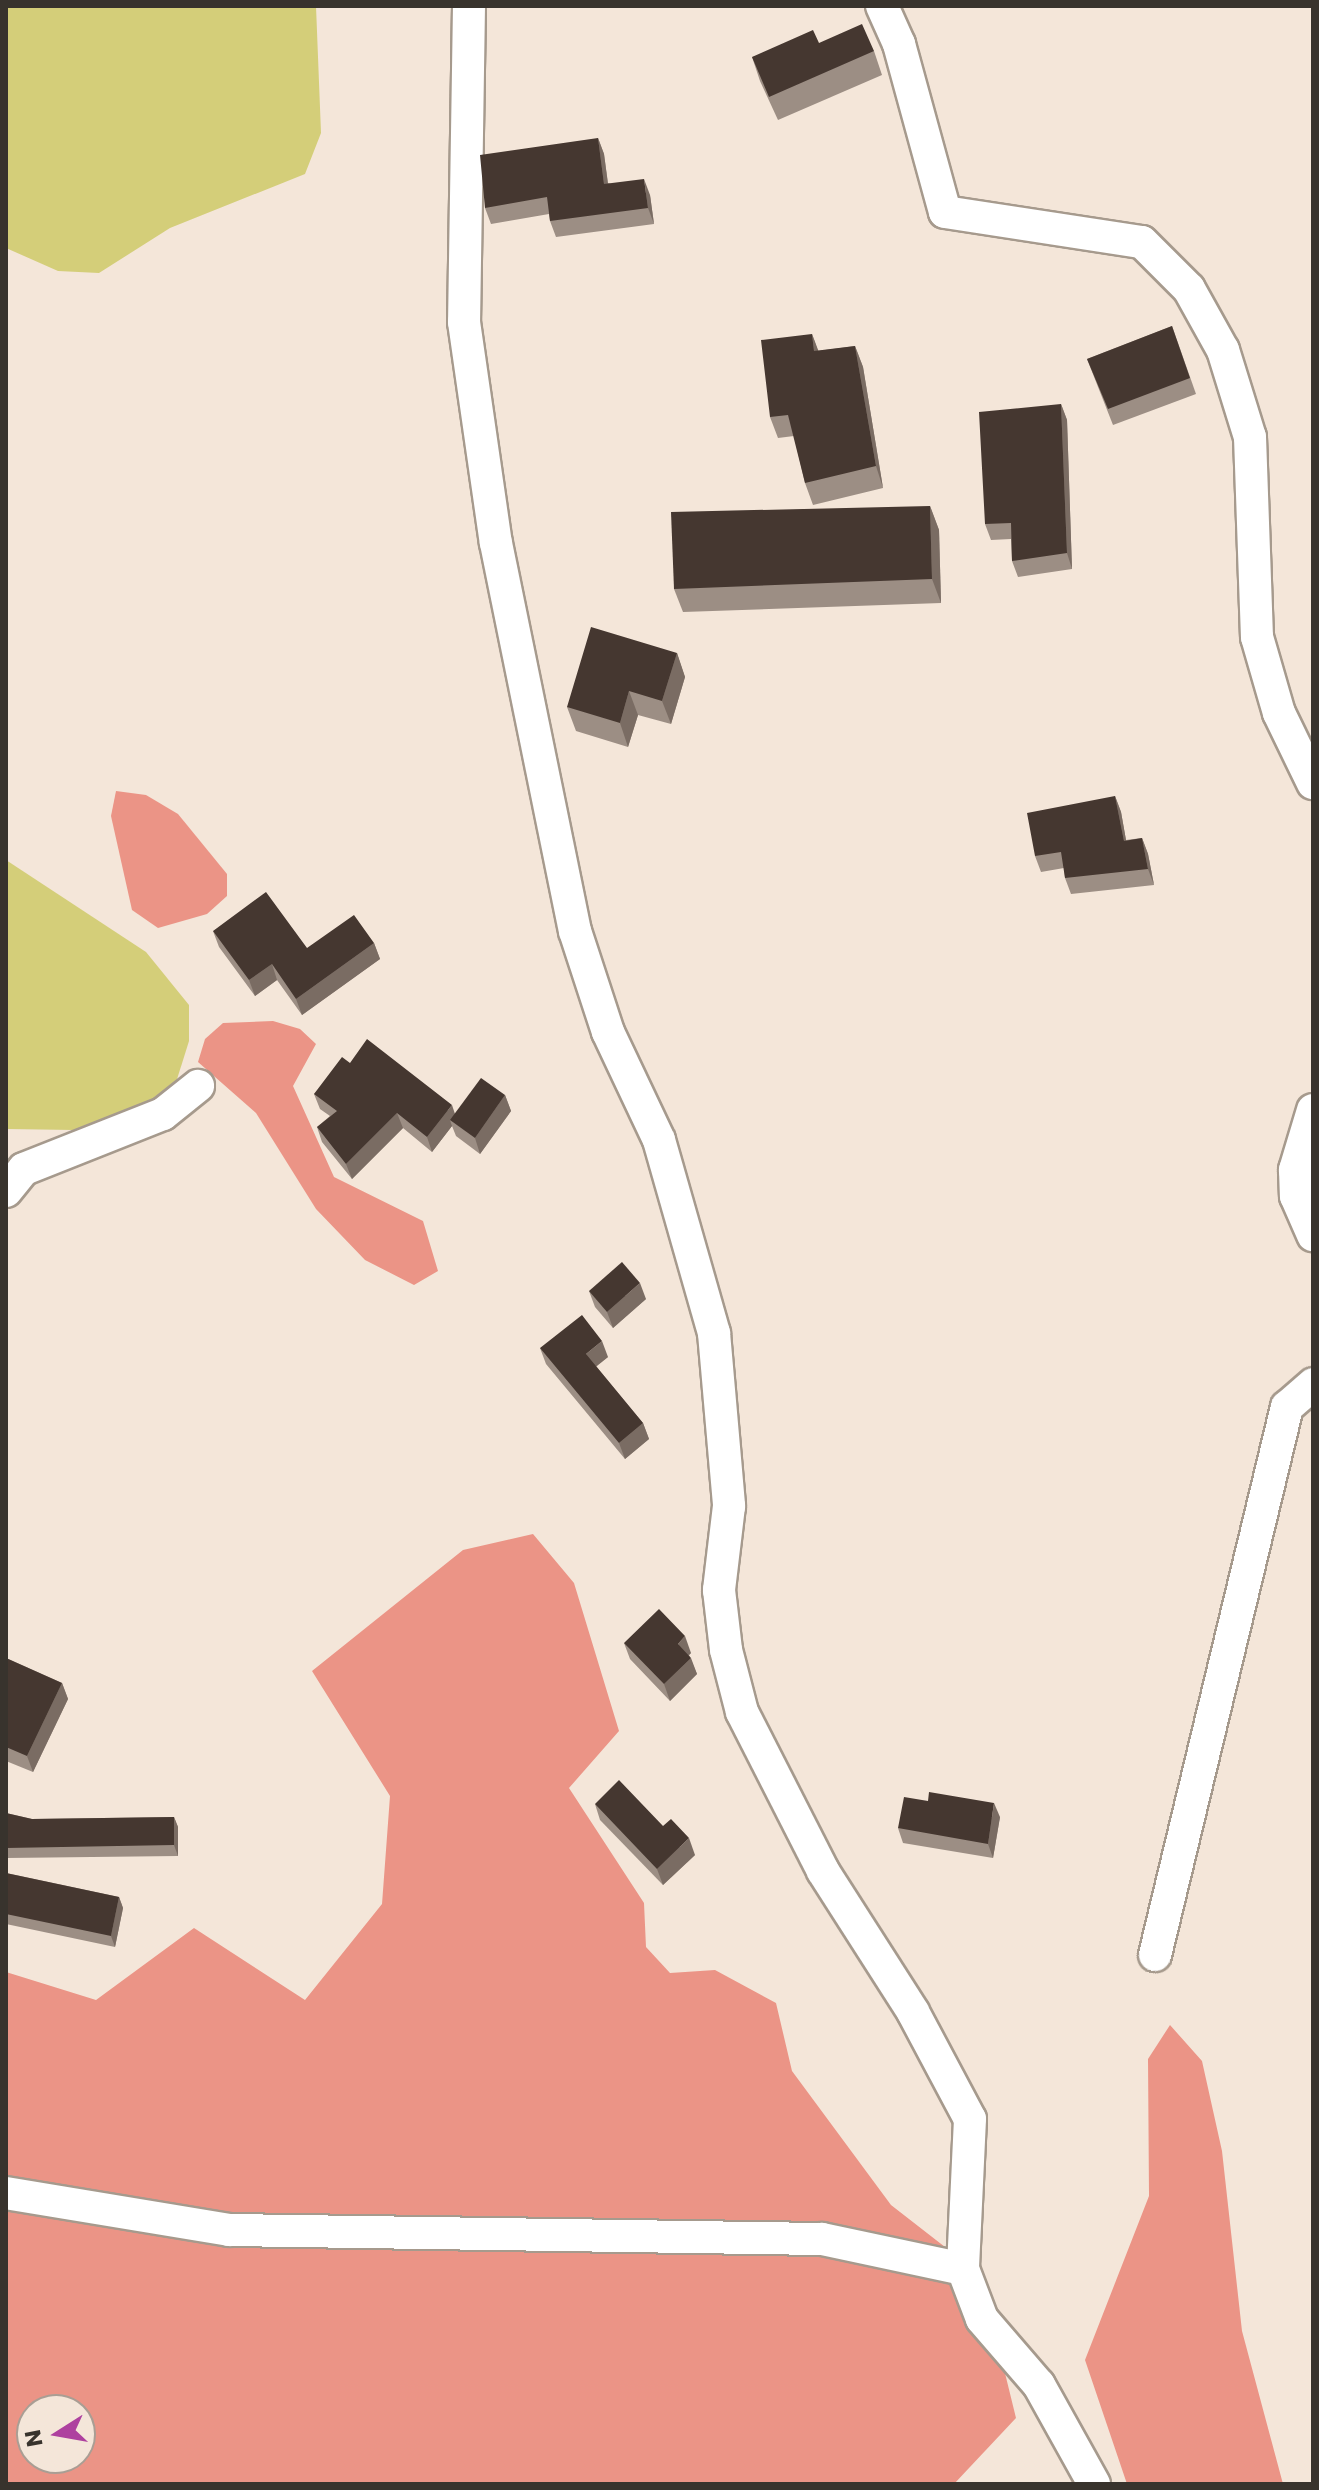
<!DOCTYPE html>
<style>
body{margin:0}
#map{position:relative;width:1319px;height:2490px;overflow:hidden;background:#f4e6d9;font-family:Poppins,sans-serif}
div>[style]{position:absolute}
[style*='--x']{left:calc(var(--x)*1px);top:calc(var(--y)*1px);width:calc(var(--w)*1px);rotate:calc(var(--a)*1deg)}
.forest>*{inset:0;background:#eb9486}
.water>*{inset:0;background:#d4ce79}
.roads{filter:drop-shadow(2px 0 #a69a8d) drop-shadow(-2px 0 #a69a8d) drop-shadow(0 2px #a69a8d) drop-shadow(0 -2px #a69a8d)}
.minor>*{height:32px;margin:-16px;padding:0 16px;transform-origin:16px;border-radius:16px;background:#fff}
.wall>*{inset:0;background:#9c8e84}
.shaded-wall>*{inset:0;background:#7a6c63}
.building>*{inset:0;background:#453730}
span{translate:-50% -50%;white-space:nowrap;text-align:center;line-height:1.15;-webkit-text-stroke:8px #f4e6d9;paint-order:stroke}
.frame{position:absolute;inset:0;border:8px solid #38332d;pointer-events:none}
.north{position:absolute;left:16px;top:2394px;width:80px;height:80px;box-sizing:border-box;background:#f4e6d9;border:2px solid #a99e94;border-radius:50%;rotate:259deg;font-size:22px;font-weight:700;line-height:32px;text-align:center;color:#38332d}
.north::after{content:'';display:block;margin:auto;width:28px;height:36px;background:#ae419f;clip-path:polygon(50% 0,100% 100%,50% 72%,0 100%)}
</style>
<div id="map">
<div class="forest">
<div style="clip-path:polygon(116px 791px,146px 795px,178px 814px,227px 874px,227px 896px,207px 914px,158px 928px,132px 910px,111px 816px)"></div>
<div style="clip-path:polygon(273px 1021px,300px 1029px,316px 1044px,293px 1086px,334px 1177px,423px 1221px,438px 1271px,414px 1285px,365px 1260px,316px 1209px,256px 1113px,198px 1062px,205px 1039px,223px 1023px)"></div>
<div style="clip-path:polygon(evenodd,533px 1534px,574px 1583px,619px 1731px,569px 1788px,644px 1903px,646px 1947px,670px 1973px,715px 1970px,776px 2003px,792px 2071px,891px 2205px,981px 2275px,1016px 2418px,954px 2484px,6px 2484px,6px 1972px,96px 2000px,194px 1928px,305px 2000px,382px 1904px,390px 1796px,312px 1671px,463px 1550px,533px 1534px,32px 2410px,80px 2410px,80px 2458px,32px 2458px,32px 2410px)"></div>
<div style="clip-path:polygon(1170px 2025px,1202px 2061px,1222px 2151px,1242px 2331px,1283px 2484px,1127px 2484px,1085px 2360px,1149px 2196px,1148px 2059px)"></div>
</div>
<div class="water">
<div style="clip-path:polygon(6px 6px,316px 6px,321px 133px,305px 174px,170px 228px,99px 273px,58px 271px,6px 248px)"></div>
<div style="clip-path:polygon(6px 860px,146px 952px,189px 1005px,189px 1041px,173px 1092px,74px 1130px,6px 1129px)"></div>
</div>
<div class="roads">
<div class="minor">
<div style="--x:469;--y:6;--w:316;--a:90.9"></div>
<div style="--x:464;--y:322;--w:223;--a:81.8"></div>
<div style="--x:496;--y:543;--w:396;--a:78.5"></div>
<div style="--x:575;--y:931;--w:106;--a:71.9"></div>
<div style="--x:608;--y:1032;--w:119;--a:64.7"></div>
<div style="--x:659;--y:1140;--w:201;--a:74.1"></div>
<div style="--x:714;--y:1333;--w:174;--a:85"></div>
<div style="--x:729;--y:1506;--w:85;--a:96.8"></div>
<div style="--x:719;--y:1590;--w:60;--a:83.3"></div>
<div style="--x:726;--y:1650;--w:64;--a:75.5"></div>
<div style="--x:742;--y:1712;--w:178;--a:63"></div>
<div style="--x:823;--y:1871;--w:167;--a:57.4"></div>
<div style="--x:913;--y:2012;--w:121;--a:62"></div>
<div style="--x:970;--y:2119;--w:150;--a:92.7"></div>
<div style="--x:963;--y:2269;--w:53;--a:69.2"></div>
<div style="--x:982;--y:2319;--w:87;--a:49.2"></div>
<div style="--x:1039;--y:2385;--w:113;--a:60.9"></div>
<div style="--x:882;--y:6;--w:42;--a:65.9"></div>
<div style="--x:899;--y:44;--w:174;--a:74.7"></div>
<div style="--x:945;--y:212;--w:199;--a:8.7"></div>
<div style="--x:1142;--y:242;--w:66;--a:45"></div>
<div style="--x:1189;--y:289;--w:70;--a:60.9"></div>
<div style="--x:1223;--y:350;--w:91;--a:72.8"></div>
<div style="--x:1250;--y:437;--w:200;--a:88"></div>
<div style="--x:1257;--y:637;--w:79;--a:73.9"></div>
<div style="--x:1279;--y:713;--w:78;--a:64.1"></div>
<div style="--x:1313;--y:1110;--w:63;--a:106.7"></div>
<div style="--x:1295;--y:1170;--w:26;--a:88"></div>
<div style="--x:1296;--y:1196;--w:43;--a:66.4"></div>
<div style="--x:6;--y:1191;--w:28;--a:-51"></div>
<div style="--x:24;--y:1169;--w:149;--a:-21.6"></div>
<div style="--x:163;--y:1114;--w:45;--a:-38.7"></div>
<div style="--x:1155;--y:1955;--w:564;--a:-76.46"></div>
<div style="--x:1287;--y:1407;--w:35;--a:-41"></div>
<div style="--x:6;--y:2193;--w:226;--a:9.4"></div>
<div style="--x:229;--y:2230;--w:593;--a:0.87"></div>
<div style="--x:822;--y:2239;--w:144;--a:12"></div>
</div>
</div>
<div class="wall">
<div style="clip-path:polygon(819px 43px,874px 51px,882px 75px,778px 120px,760px 81px,752px 57px)"></div>
<div style="clip-path:polygon(598px 138px,604px 154px,608px 183px,650px 195px,654px 224px,556px 237px,550px 221px,549px 214px,491px 224px,485px 208px)"></div>
<div style="clip-path:polygon(1172px 326px,1196px 394px,1113px 425px,1087px 359px)"></div>
<div style="clip-path:polygon(812px 334px,818px 351px,855px 346px,863px 367px,883px 488px,813px 505px,805px 483px,794px 436px,778px 438px,770px 417px)"></div>
<div style="clip-path:polygon(1061px 404px,1067px 420px,1072px 569px,1018px 577px,1012px 561px,1011px 539px,991px 540px,985px 524px)"></div>
<div style="clip-path:polygon(930px 506px,939px 530px,941px 603px,683px 612px,674px 589px)"></div>
<div style="clip-path:polygon(677px 653px,685px 677px,671px 724px,638px 715px,628px 747px,576px 731px,567px 707px)"></div>
<div style="clip-path:polygon(1115px 796px,1121px 812px,1126px 840px,1142px 838px,1148px 854px,1154px 885px,1071px 894px,1065px 878px,1064px 868px,1041px 872px,1035px 856px)"></div>
<div style="clip-path:polygon(213px 931px,307px 948px,374px 943px,380px 959px,302px 1015px,277px 980px,255px 996px,219px 947px)"></div>
<div style="clip-path:polygon(350px 1063px,455px 1114px,505px 1095px,511px 1111px,480px 1154px,456px 1136px,452px 1126px,432px 1152px,403px 1128px,352px 1179px,322px 1142px,317px 1127px,330px 1116px,320px 1109px,314px 1094px)"></div>
<div style="clip-path:polygon(589px 1291px,646px 1299px,613px 1328px,595px 1307px)"></div>
<div style="clip-path:polygon(540px 1348px,608px 1357px,596px 1366px,643px 1423px,649px 1439px,625px 1459px,546px 1364px)"></div>
<div style="clip-path:polygon(624px 1643px,691px 1653px,689px 1655px,697px 1674px,670px 1701px,630px 1659px)"></div>
<div style="clip-path:polygon(6px 1658px,62px 1683px,68px 1699px,33px 1772px,6px 1761px)"></div>
<div style="clip-path:polygon(595px 1804px,695px 1855px,663px 1885px,600px 1820px)"></div>
<div style="clip-path:polygon(6px 1813px,32px 1819px,174px 1817px,178px 1827px,178px 1856px,6px 1858px)"></div>
<div style="clip-path:polygon(1000px 1817px,993px 1858px,903px 1843px,898px 1828px)"></div>
<div style="clip-path:polygon(6px 1873px,119px 1897px,123px 1908px,115px 1947px,6px 1924px)"></div>
</div>
<div class="shaded-wall">
<div style="clip-path:polygon(598px 138px,604px 154px,610px 200px,604px 184px)"></div>
<div style="clip-path:polygon(644px 179px,650px 195px,654px 224px,648px 208px)"></div>
<div style="clip-path:polygon(812px 334px,820px 355px,814px 351px)"></div>
<div style="clip-path:polygon(855px 346px,863px 367px,883px 488px,876px 466px)"></div>
<div style="clip-path:polygon(1061px 404px,1067px 420px,1072px 569px,1067px 553px)"></div>
<div style="clip-path:polygon(930px 506px,939px 530px,941px 603px,932px 579px)"></div>
<div style="clip-path:polygon(677px 653px,685px 677px,671px 724px,662px 701px)"></div>
<div style="clip-path:polygon(629px 691px,638px 715px,628px 747px,620px 723px)"></div>
<div style="clip-path:polygon(1115px 796px,1121px 812px,1129px 857px,1124px 841px)"></div>
<div style="clip-path:polygon(1142px 838px,1148px 854px,1154px 885px,1148px 869px)"></div>
<div style="clip-path:polygon(374px 943px,380px 959px,302px 1015px,296px 999px)"></div>
<div style="clip-path:polygon(272px 964px,277px 980px,255px 996px,249px 980px)"></div>
<div style="clip-path:polygon(505px 1095px,511px 1111px,480px 1154px,475px 1138px)"></div>
<div style="clip-path:polygon(452px 1105px,457px 1120px,450px 1120px,452px 1126px,432px 1152px,427px 1137px)"></div>
<div style="clip-path:polygon(397px 1113px,403px 1128px,352px 1179px,346px 1164px)"></div>
<div style="clip-path:polygon(640px 1283px,646px 1299px,613px 1328px,607px 1312px)"></div>
<div style="clip-path:polygon(602px 1341px,608px 1357px,592px 1370px,586px 1354px)"></div>
<div style="clip-path:polygon(643px 1423px,649px 1439px,625px 1459px,619px 1443px)"></div>
<div style="clip-path:polygon(685px 1636px,691px 1653px,684px 1660px,678px 1644px)"></div>
<div style="clip-path:polygon(691px 1658px,697px 1674px,670px 1701px,664px 1684px)"></div>
<div style="clip-path:polygon(62px 1683px,68px 1699px,33px 1772px,27px 1756px)"></div>
<div style="clip-path:polygon(994px 1803px,1000px 1817px,993px 1858px,988px 1844px)"></div>
<div style="clip-path:polygon(174px 1817px,178px 1827px,178px 1856px,174px 1845px)"></div>
<div style="clip-path:polygon(689px 1838px,695px 1855px,663px 1885px,657px 1869px)"></div>
<div style="clip-path:polygon(119px 1897px,123px 1908px,115px 1947px,111px 1936px)"></div>
</div>
<div class="building">
<div style="clip-path:polygon(862px 24px,874px 51px,769px 97px,752px 57px,813px 30px,819px 43px)"></div>
<div style="clip-path:polygon(598px 138px,604px 184px,644px 179px,648px 208px,550px 221px,547px 197px,485px 208px,480px 155px)"></div>
<div style="clip-path:polygon(1172px 326px,1190px 378px,1108px 409px,1087px 359px)"></div>
<div style="clip-path:polygon(812px 334px,814px 351px,855px 346px,876px 466px,805px 483px,788px 415px,770px 417px,761px 340px)"></div>
<div style="clip-path:polygon(1061px 404px,1067px 553px,1012px 561px,1011px 523px,985px 524px,979px 412px)"></div>
<div style="clip-path:polygon(930px 506px,932px 579px,674px 589px,671px 512px)"></div>
<div style="clip-path:polygon(591px 627px,677px 653px,662px 701px,629px 691px,620px 723px,567px 707px)"></div>
<div style="clip-path:polygon(1115px 796px,1124px 841px,1142px 838px,1148px 869px,1065px 878px,1061px 852px,1035px 856px,1027px 813px)"></div>
<div style="clip-path:polygon(266px 892px,307px 948px,354px 915px,374px 943px,296px 999px,272px 964px,249px 980px,213px 931px)"></div>
<div style="clip-path:polygon(367px 1039px,452px 1105px,427px 1137px,397px 1113px,346px 1164px,317px 1127px,337px 1111px,314px 1094px,342px 1057px,350px 1063px)"></div>
<div style="clip-path:polygon(481px 1078px,505px 1095px,475px 1138px,450px 1120px)"></div>
<div style="clip-path:polygon(622px 1262px,640px 1283px,607px 1312px,589px 1291px)"></div>
<div style="clip-path:polygon(582px 1315px,602px 1341px,586px 1354px,643px 1423px,619px 1443px,540px 1348px)"></div>
<div style="clip-path:polygon(659px 1609px,685px 1636px,678px 1644px,691px 1658px,664px 1684px,624px 1643px)"></div>
<div style="clip-path:polygon(6px 1658px,62px 1683px,27px 1756px,6px 1747px)"></div>
<div style="clip-path:polygon(619px 1780px,663px 1826px,671px 1819px,689px 1838px,657px 1869px,595px 1804px)"></div>
<div style="clip-path:polygon(929px 1792px,994px 1803px,988px 1844px,898px 1828px,904px 1797px,928px 1801px)"></div>
<div style="clip-path:polygon(6px 1813px,32px 1819px,174px 1817px,174px 1845px,6px 1848px)"></div>
<div style="clip-path:polygon(6px 1873px,119px 1897px,111px 1936px,6px 1914px)"></div>
</div>
<div class="frame"></div>
<div class="north">N</div>
</div>
